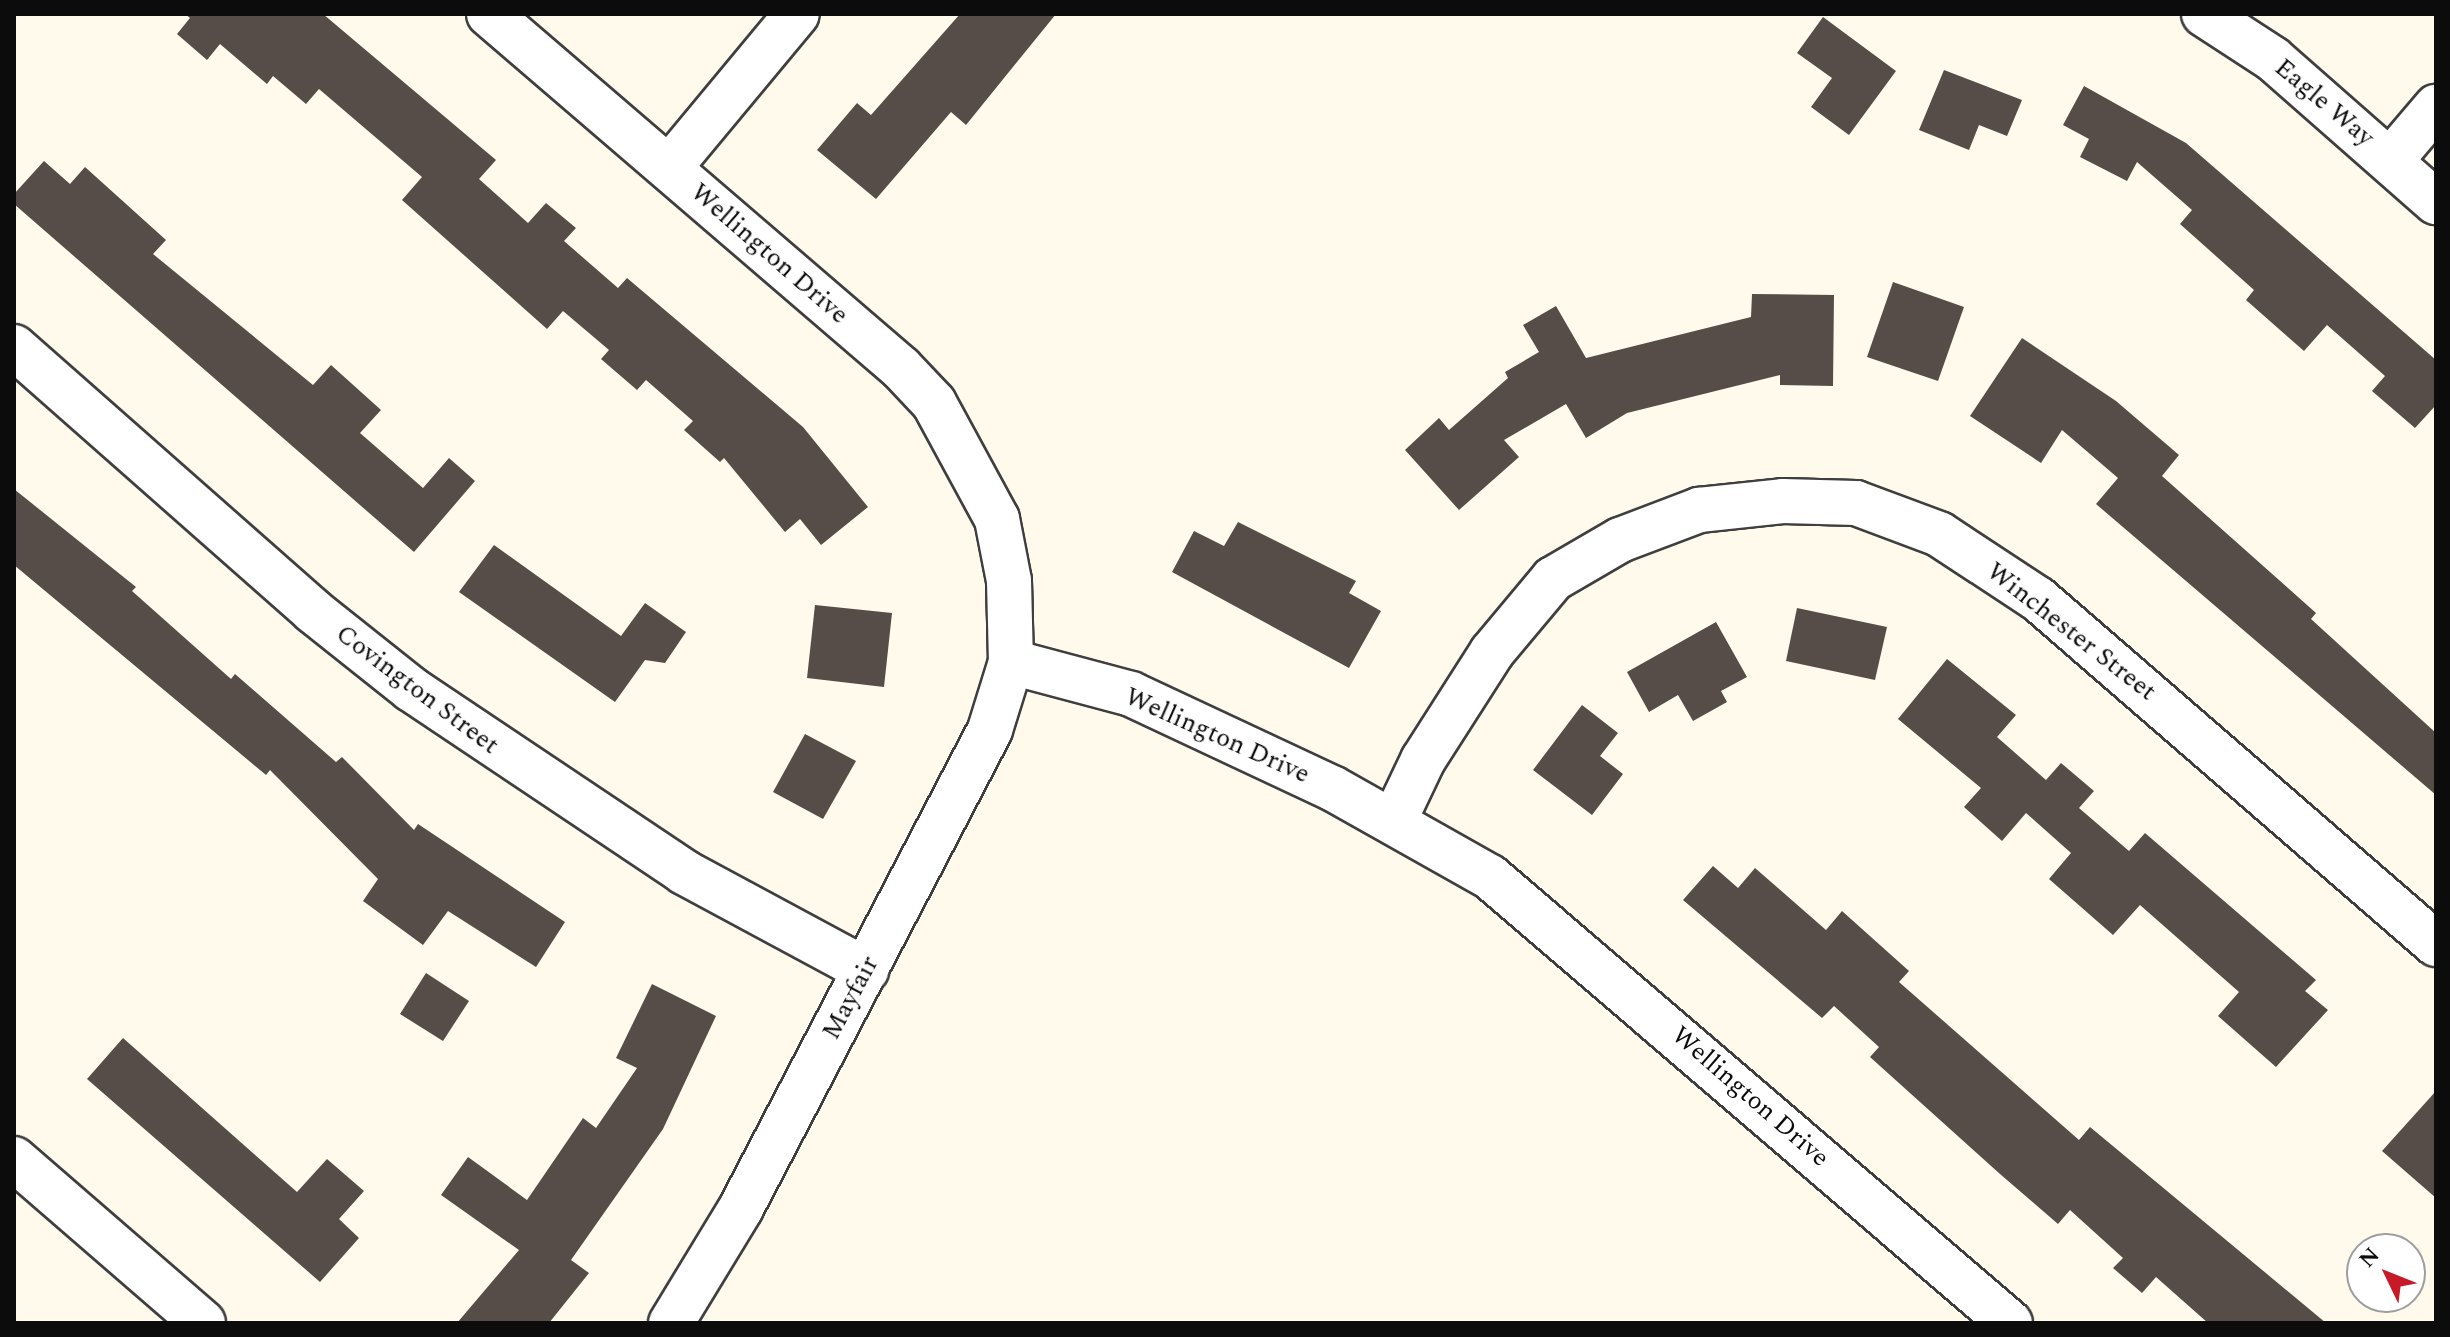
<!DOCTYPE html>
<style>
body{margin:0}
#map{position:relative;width:2450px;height:1337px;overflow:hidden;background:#fffaec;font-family:Spectral,serif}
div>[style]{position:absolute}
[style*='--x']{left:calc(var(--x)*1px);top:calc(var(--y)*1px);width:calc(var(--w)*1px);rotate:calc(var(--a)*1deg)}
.building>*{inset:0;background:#564d48}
.roads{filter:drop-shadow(2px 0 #3f3f3f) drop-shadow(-2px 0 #3f3f3f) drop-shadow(0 2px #3f3f3f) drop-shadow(0 -2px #3f3f3f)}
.minor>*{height:44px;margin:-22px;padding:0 22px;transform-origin:22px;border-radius:22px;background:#fff}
span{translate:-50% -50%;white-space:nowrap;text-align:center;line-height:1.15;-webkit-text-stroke:8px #fff;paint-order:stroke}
.street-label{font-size:26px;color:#0c0c0c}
.frame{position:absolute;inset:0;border:16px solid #0c0c0c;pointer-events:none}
.north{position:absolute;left:2346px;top:1233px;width:80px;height:80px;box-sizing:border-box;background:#fff;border:2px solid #9e9e9e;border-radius:50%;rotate:313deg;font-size:22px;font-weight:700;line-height:32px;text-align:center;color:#0c0c0c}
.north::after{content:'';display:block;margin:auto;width:28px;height:36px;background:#c61a29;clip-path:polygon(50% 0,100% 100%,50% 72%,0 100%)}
</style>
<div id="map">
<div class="building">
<div style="clip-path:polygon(185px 14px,323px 14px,496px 160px,479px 179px,528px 223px,546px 203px,576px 228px,564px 241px,618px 288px,627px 278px,803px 427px,868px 507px,821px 545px,800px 519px,785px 532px,724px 458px,720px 462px,684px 430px,693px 421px,646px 380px,637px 390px,601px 359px,609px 350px,563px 311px,547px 329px,402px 200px,422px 177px,319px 89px,306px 104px,273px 76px,267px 84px,220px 44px,207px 60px,177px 34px,190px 18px)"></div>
<div style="clip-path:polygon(960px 14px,1056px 14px,966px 125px,951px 112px,876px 199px,817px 150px,857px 103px,871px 115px)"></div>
<div style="clip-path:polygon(1823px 17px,1896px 71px,1849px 135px,1811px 107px,1832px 78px,1797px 53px)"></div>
<div style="clip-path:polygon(1944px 70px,2022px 100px,2007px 136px,1979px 125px,1969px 150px,1919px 130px)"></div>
<div style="clip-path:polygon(2084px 86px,2186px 143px,2436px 360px,2436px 405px,2415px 428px,2372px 391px,2385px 376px,2327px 325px,2304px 351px,2246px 300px,2254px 290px,2180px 224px,2192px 210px,2137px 162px,2127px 181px,2080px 157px,2089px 139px,2063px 125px)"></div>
<div style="clip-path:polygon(44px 161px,70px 184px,85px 167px,166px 240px,153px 254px,313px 385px,331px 365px,381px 410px,360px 433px,423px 488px,449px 458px,475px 481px,414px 552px,14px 204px,14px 194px)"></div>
<div style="clip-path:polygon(1893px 282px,1964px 307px,1938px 381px,1867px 357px)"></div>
<div style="clip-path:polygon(1752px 294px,1834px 295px,1833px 386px,1780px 385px,1780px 375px,1627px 413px,1586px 438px,1566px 404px,1504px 440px,1519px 457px,1459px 510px,1405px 450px,1439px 418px,1449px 430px,1508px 378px,1505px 372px,1539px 352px,1523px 325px,1556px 306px,1586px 358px,1751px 317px)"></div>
<div style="clip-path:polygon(2022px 338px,2116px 401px,2179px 455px,2162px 476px,2316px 613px,2311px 619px,2436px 733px,2436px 795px,2096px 504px,2118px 478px,2062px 430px,2041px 463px,1970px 416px)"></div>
<div style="clip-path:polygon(14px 489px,136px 587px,132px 591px,231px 679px,235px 674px,336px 762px,342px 757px,414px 830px,418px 824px,565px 922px,536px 967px,448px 911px,423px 945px,363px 901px,378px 879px,270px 770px,266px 775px,14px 565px)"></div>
<div style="clip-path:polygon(1238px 522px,1356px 581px,1349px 593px,1381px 611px,1349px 668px,1172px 572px,1194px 531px,1224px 546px)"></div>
<div style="clip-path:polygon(494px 545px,621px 636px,645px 603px,686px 632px,665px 663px,645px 660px,615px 702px,459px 592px)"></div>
<div style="clip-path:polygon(815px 605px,892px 613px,884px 687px,807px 678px)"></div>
<div style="clip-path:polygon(1797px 608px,1887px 627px,1875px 680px,1786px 661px)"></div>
<div style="clip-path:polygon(1716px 622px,1747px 677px,1721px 691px,1727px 702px,1693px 721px,1678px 695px,1649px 712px,1627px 672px)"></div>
<div style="clip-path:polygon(1947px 659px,2016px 715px,1997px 737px,2046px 780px,2061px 763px,2094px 791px,2079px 808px,2129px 851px,2145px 833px,2316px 980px,2305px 991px,2328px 1010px,2276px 1067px,2218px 1016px,2239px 992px,2140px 905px,2113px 935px,2049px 879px,2071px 853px,2026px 813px,2002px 841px,1964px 807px,1981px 788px,1898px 719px)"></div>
<div style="clip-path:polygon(1582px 705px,1618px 733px,1600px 756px,1623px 774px,1592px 815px,1533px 770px)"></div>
<div style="clip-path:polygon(805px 734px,856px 761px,823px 819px,773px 792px)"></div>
<div style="clip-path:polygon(1713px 866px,1738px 888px,1755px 868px,1826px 930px,1842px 911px,1909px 971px,1899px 982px,2079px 1140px,2090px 1127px,2326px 1323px,2208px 1323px,2156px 1277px,2142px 1293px,2113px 1268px,2123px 1258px,2070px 1210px,2058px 1224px,2000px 1174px,1870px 1057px,1879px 1047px,1834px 1006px,1822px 1018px,1683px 900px)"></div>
<div style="clip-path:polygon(426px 973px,469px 1001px,443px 1041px,400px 1014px)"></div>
<div style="clip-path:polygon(652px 984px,716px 1016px,663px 1129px,571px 1260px,589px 1273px,549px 1323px,457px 1323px,519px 1250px,441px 1195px,468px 1157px,527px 1200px,583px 1118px,596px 1128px,637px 1068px,616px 1058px)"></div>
<div style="clip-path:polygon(123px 1038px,297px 1192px,327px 1159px,364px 1191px,339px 1219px,359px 1238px,320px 1282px,87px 1079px)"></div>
<div style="clip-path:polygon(2436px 1091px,2436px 1198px,2382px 1151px)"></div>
</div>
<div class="roads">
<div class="minor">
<div style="--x:489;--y:14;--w:543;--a:40.67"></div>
<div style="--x:901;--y:368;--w:48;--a:46.7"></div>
<div style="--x:934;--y:403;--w:132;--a:61.5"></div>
<div style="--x:997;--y:519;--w:63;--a:79"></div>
<div style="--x:1009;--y:581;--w:81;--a:88.6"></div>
<div style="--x:1011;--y:662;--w:71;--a:107.2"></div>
<div style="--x:990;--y:730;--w:539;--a:117.52"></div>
<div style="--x:741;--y:1208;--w:135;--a:121.3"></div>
<div style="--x:2204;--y:14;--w:82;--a:33.1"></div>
<div style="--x:2273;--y:59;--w:217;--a:41.3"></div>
<div style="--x:2391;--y:160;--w:70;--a:-49.7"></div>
<div style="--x:669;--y:168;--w:200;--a:-50.3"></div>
<div style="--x:14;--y:347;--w:399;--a:41.4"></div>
<div style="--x:313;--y:611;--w:125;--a:38.5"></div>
<div style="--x:411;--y:689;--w:329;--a:33.8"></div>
<div style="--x:684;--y:872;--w:207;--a:28.3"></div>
<div style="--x:1011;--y:662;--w:124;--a:14.9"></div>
<div style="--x:1131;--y:694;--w:222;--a:25.1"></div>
<div style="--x:1332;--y:788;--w:181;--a:29.4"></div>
<div style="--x:1490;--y:877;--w:685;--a:40.62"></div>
<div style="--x:1394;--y:821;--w:68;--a:-64.6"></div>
<div style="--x:1423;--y:760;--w:128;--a:-57.4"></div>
<div style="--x:1492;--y:652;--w:95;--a:-50.1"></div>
<div style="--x:1553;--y:579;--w:78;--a:-30.2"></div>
<div style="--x:1620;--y:540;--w:85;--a:-20.8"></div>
<div style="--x:1699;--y:510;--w:84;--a:-6.1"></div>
<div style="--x:1783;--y:501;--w:73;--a:1.6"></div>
<div style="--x:1856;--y:503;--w:89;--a:20.5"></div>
<div style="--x:1939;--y:534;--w:118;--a:33.3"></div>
<div style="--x:2038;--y:599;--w:527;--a:40.92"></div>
<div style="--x:14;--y:1159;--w:250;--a:40.9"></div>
</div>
</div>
<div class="street-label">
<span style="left:2324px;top:103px;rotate:40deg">Eagle Way</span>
<span style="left:769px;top:254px;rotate:41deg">Wellington Drive</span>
<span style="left:2071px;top:632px;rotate:38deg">Winchester Street</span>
<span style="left:417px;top:690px;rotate:37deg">Covington Street</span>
<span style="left:1217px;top:736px;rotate:24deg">Wellington Drive</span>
<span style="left:851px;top:998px;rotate:-62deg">Mayfair</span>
<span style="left:1750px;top:1097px;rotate:41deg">Wellington Drive</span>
</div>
<div class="frame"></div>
<div class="north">N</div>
</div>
